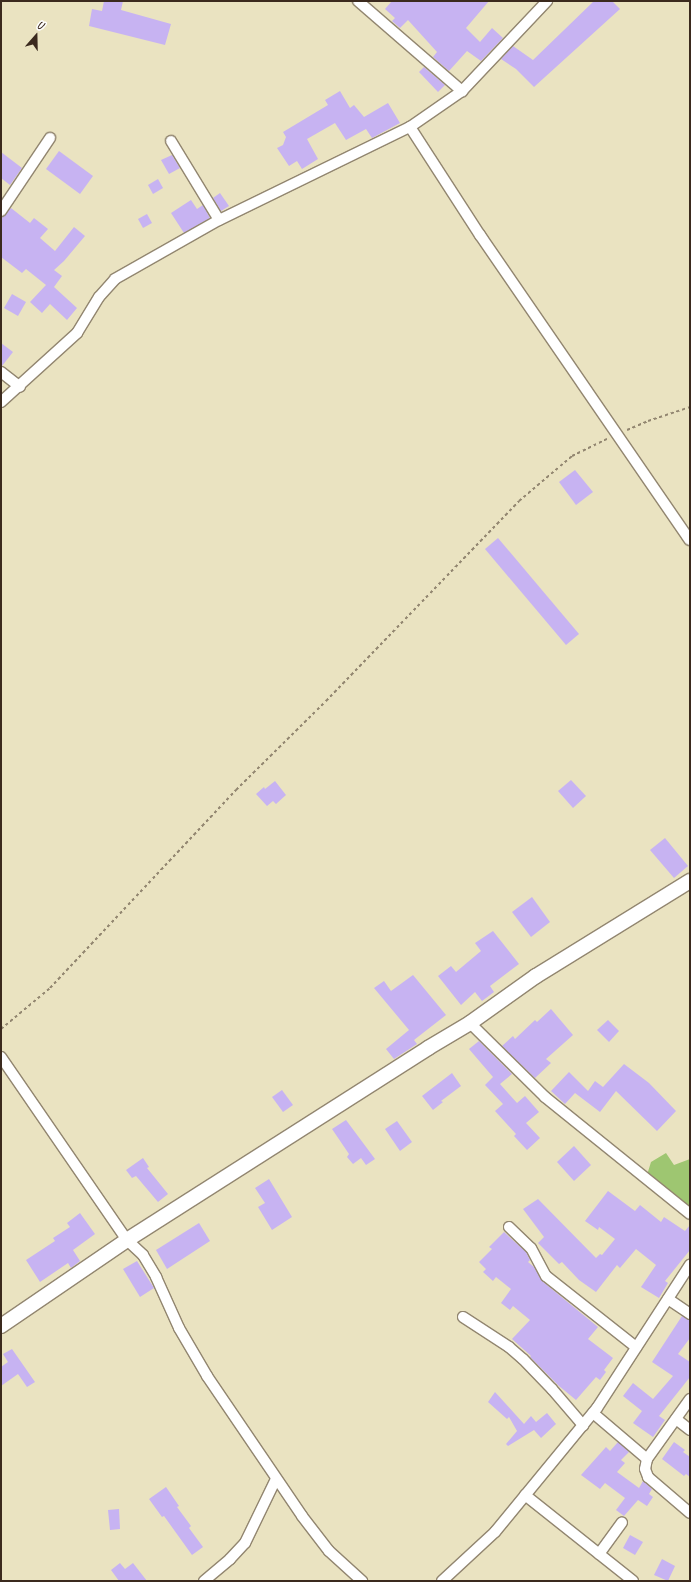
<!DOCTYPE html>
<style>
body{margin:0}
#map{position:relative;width:691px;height:1582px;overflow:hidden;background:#eae3c1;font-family:Caveat,sans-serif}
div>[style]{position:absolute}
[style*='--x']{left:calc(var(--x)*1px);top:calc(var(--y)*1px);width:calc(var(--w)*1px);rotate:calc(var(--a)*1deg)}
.green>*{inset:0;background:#9ec671}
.building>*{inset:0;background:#c7b3f2}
.path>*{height:2px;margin-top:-1px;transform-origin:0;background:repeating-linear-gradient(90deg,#928670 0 3px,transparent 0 6px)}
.roads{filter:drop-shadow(1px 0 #928670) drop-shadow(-1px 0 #928670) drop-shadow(0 1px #928670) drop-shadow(0 -1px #928670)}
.street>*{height:10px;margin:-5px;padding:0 5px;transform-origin:5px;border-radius:5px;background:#fff}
.secondary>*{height:14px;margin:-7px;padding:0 7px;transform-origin:7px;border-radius:7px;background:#fff}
span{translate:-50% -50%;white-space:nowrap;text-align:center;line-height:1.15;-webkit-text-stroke:3.5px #fff;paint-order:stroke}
.frame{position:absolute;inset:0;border:2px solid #3b2a1e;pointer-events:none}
.north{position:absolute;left:16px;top:16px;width:40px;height:40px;-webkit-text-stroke:3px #fff;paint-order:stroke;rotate:20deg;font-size:11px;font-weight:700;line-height:16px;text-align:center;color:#3b2a1e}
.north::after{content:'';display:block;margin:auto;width:14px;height:18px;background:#3b2a1e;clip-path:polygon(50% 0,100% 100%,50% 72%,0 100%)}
</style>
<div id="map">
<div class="green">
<div style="clip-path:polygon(666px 1153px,674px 1165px,690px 1159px,690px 1209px,647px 1175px,651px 1162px)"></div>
</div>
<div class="building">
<div style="clip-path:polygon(104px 1px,123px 1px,121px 10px,171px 24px,165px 45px,89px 26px,92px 9px,102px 11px)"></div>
<div style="clip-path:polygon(392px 1px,489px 1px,466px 28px,480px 42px,492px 28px,503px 38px,481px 61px,467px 51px,449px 71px,433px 57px,437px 52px,408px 20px,400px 28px,392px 21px,395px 18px,385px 9px)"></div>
<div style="clip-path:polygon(594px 1px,612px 1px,620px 9px,534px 87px,516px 69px,501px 59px,513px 46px,533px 60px)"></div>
<div style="clip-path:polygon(424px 67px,445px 85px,438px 92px,419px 72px)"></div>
<div style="clip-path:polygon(340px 91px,350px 108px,354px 105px,364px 117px,388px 103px,400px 123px,372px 138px,366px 129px,346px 140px,335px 123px,307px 139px,318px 159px,302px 169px,297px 161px,289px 166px,277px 148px,283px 145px,286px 137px,283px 132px,328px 105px,325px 100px)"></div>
<div style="clip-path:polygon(59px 151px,93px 176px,80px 194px,46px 169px)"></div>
<div style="clip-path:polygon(1px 152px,22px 168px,10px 185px,1px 178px)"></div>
<div style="clip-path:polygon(172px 155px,180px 168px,169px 174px,161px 160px)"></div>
<div style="clip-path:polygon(158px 179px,163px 188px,153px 194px,148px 185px)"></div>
<div style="clip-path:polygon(220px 193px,229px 206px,221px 211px,213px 198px)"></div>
<div style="clip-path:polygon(191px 200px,197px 209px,203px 205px,210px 218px,184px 233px,171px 213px)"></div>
<div style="clip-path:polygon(11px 208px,30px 223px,34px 218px,48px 229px,40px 238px,55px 251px,74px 227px,85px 236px,64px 261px,54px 270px,62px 276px,54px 287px,77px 308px,67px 320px,50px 304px,42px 313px,30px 302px,46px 285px,26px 269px,22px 273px,1px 257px,1px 219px)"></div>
<div style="clip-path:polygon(147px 214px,152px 223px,143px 228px,138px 219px)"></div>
<div style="clip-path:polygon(12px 294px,26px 302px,18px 316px,4px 308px)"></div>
<div style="clip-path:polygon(1px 343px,13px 352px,2px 366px,1px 366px)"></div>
<div style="clip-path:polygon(575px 470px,593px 492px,576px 505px,559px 482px)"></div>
<div style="clip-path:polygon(498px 538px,579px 634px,566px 645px,485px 549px)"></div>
<div style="clip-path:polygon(571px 780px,586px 796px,573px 808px,558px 791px)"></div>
<div style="clip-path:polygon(275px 781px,286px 795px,276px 804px,273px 801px,267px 806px,256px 794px,264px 787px,265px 789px)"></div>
<div style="clip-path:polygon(665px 838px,688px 866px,674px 878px,650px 850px)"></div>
<div style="clip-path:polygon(532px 897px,550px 922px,531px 937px,512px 912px)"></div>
<div style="clip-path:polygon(493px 931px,519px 964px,490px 986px,494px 992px,482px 1001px,475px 992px,461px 1005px,438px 976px,451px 966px,456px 972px,481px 951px,475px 943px)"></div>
<div style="clip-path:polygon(413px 975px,446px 1015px,414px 1040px,417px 1044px,394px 1059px,386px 1049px,409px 1030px,374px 988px,384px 981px,391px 991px)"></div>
<div style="clip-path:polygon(551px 1009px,573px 1035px,546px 1059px,551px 1063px,535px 1078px,502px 1046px,513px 1036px,515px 1039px,535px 1020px,537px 1022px)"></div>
<div style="clip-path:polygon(608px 1020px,619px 1031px,609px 1042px,597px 1030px)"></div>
<div style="clip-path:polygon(479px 1041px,512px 1074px,500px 1084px,517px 1103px,525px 1096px,539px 1112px,526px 1123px,540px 1138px,527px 1150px,514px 1136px,516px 1134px,495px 1111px,503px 1104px,485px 1085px,493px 1077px,469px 1049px)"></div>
<div style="clip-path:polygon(624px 1064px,649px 1083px,676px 1111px,657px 1131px,616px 1091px,600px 1112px,575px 1093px,565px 1104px,551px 1091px,569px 1072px,588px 1091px,595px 1081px,603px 1087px)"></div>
<div style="clip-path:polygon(452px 1073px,461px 1086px,441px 1101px,443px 1102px,433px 1110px,422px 1096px)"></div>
<div style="clip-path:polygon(282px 1090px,293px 1105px,283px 1112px,272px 1097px)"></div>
<div style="clip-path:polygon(346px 1120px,375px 1159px,366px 1165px,361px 1158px,353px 1164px,347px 1157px,349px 1154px,332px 1129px)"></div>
<div style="clip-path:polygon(397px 1121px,412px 1142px,400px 1151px,385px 1129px)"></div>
<div style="clip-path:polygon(574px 1146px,591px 1165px,574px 1181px,557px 1162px)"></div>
<div style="clip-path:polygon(143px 1158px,149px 1167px,147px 1168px,168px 1194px,158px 1202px,136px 1176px,132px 1178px,126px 1170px)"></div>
<div style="clip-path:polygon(269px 1179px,292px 1217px,272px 1230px,258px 1207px,265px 1203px,255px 1188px)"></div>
<div style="clip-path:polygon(608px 1191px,635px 1211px,640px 1205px,661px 1222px,664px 1217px,685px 1231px,690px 1225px,690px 1250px,665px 1281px,668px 1283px,659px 1298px,641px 1287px,656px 1265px,636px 1249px,620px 1268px,617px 1265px,596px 1292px,579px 1280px,562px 1262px,559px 1264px,538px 1243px,544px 1237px,523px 1209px,538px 1199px,596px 1258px,600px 1254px,602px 1255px,615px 1239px,599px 1227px,598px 1230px,585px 1221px)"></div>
<div style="clip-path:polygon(80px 1213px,95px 1234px,73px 1250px,80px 1261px,71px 1268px,68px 1263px,40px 1282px,26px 1260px,55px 1241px,53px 1238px,70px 1227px,67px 1223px)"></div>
<div style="clip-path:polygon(199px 1223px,210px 1241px,167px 1269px,156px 1250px)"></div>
<div style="clip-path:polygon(504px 1232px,526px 1252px,530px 1260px,528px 1262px,534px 1267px,542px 1281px,598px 1327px,588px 1339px,613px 1358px,604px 1370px,606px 1372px,600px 1380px,596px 1377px,576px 1400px,559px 1386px,530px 1357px,531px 1356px,512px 1339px,530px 1320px,513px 1306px,510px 1310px,501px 1303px,511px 1289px,496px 1277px,493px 1281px,483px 1272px,486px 1269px,479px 1262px,492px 1249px,489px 1247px)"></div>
<div style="clip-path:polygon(137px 1261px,154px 1288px,140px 1297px,123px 1269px)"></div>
<div style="clip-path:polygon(682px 1316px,690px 1320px,690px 1338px,678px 1354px,690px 1362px,690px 1377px,659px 1416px,665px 1420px,653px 1437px,633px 1423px,642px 1411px,623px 1396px,633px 1383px,653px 1399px,673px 1376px,652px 1362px)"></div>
<div style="clip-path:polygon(12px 1349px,35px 1382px,27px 1387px,18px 1374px,1px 1386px,1px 1367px,8px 1362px,3px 1354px)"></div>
<div style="clip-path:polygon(495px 1392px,524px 1424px,531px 1416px,536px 1422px,547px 1413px,556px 1424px,541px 1438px,534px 1430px,508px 1446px,506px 1444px,517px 1431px,509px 1417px,507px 1419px,488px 1402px)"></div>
<div style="clip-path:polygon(618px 1442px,629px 1452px,621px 1460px,625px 1463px,617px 1472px,639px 1488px,643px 1481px,652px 1489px,649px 1494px,653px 1497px,647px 1506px,638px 1500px,624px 1516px,616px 1510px,625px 1498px,605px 1483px,600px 1489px,581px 1475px,606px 1447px,610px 1451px)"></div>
<div style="clip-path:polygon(674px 1442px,685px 1450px,683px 1452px,690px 1457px,690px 1477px,686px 1474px,684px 1476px,662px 1459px)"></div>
<div style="clip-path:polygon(166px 1487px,179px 1506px,177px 1507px,191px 1526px,189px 1528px,203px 1547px,192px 1555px,164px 1516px,162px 1517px,149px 1499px)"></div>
<div style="clip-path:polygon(119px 1509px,120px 1529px,110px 1530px,108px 1510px)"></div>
<div style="clip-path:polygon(630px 1535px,643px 1542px,635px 1555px,623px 1548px)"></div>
<div style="clip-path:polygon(662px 1559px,675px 1566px,668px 1581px,654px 1575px)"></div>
<div style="clip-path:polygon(120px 1563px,125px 1569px,133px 1563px,147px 1581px,119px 1581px,111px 1570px)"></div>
</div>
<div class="path">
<div style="--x:627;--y:430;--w:23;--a:-23"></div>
<div style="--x:648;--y:421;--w:44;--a:-18.4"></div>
<div style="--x:1;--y:1029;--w:64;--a:-39.9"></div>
<div style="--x:50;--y:988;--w:272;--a:-46.8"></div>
<div style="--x:236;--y:790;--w:127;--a:-44.7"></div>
<div style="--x:326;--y:701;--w:278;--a:-46"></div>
<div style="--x:519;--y:501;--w:70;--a:-40.3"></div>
<div style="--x:572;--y:456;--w:39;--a:-26"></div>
</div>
<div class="roads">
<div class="street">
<div style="--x:358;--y:1;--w:138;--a:40.9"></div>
<div style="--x:410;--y:127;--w:129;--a:57.1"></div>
<div style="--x:480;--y:235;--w:370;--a:55.5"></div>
<div style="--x:171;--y:141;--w:92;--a:58.7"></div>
<div style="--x:1;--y:211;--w:88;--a:-56.1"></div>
<div style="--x:1;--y:372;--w:24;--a:38"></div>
<div style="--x:1;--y:402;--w:103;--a:-42.2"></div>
<div style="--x:77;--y:333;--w:42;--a:-58.6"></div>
<div style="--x:99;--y:297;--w:24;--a:-48"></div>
<div style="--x:115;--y:279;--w:120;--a:-29.6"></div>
<div style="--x:219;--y:220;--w:212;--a:-26"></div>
<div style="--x:410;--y:127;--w:63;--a:-34.7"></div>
<div style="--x:462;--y:91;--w:124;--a:-46.6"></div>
<div style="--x:470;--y:1023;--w:105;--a:44.6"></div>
<div style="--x:545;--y:1097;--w:186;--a:38.9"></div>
<div style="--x:1;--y:1057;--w:222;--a:55.5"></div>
<div style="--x:127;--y:1240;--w:22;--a:43"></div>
<div style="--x:143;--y:1255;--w:26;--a:59"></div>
<div style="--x:156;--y:1277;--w:56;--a:65.7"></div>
<div style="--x:179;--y:1328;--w:56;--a:59.7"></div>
<div style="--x:207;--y:1376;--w:169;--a:55.8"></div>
<div style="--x:302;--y:1516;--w:44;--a:52.4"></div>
<div style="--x:329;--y:1551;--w:45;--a:42.3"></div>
<div style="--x:509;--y:1227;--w:30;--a:44"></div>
<div style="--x:531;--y:1248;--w:32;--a:62"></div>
<div style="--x:546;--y:1276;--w:115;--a:38.3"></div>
<div style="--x:668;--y:1299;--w:27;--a:34"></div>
<div style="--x:463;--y:1317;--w:55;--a:33.1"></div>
<div style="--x:509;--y:1347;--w:18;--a:41"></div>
<div style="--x:523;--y:1359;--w:42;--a:46"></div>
<div style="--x:552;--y:1389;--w:48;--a:49.3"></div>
<div style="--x:593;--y:1413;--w:71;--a:40.4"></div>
<div style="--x:647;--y:1459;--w:10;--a:101"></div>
<div style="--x:645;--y:1469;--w:9;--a:69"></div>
<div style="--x:648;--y:1477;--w:55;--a:40.6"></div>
<div style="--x:676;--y:1419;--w:18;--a:38"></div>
<div style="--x:647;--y:1459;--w:74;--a:-54.4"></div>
<div style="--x:525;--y:1495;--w:138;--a:38.5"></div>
<div style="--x:599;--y:1554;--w:39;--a:-54"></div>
<div style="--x:204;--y:1581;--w:34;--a:-40"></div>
<div style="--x:230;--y:1559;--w:22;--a:-47"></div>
<div style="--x:245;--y:1543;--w:71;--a:-64.2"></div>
<div style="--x:442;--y:1581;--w:72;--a:-42.8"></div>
<div style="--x:495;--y:1532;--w:161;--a:-50.6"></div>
<div style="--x:597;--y:1408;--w:171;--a:-57"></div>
</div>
<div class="secondary">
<div style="--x:1;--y:1326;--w:153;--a:-34.3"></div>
<div style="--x:127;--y:1240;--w:357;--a:-32.5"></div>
<div style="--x:428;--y:1048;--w:49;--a:-30.8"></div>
<div style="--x:470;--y:1023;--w:81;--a:-35.5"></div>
<div style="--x:536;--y:976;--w:181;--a:-31.7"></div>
</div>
</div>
<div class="frame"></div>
<div class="north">U</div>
</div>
